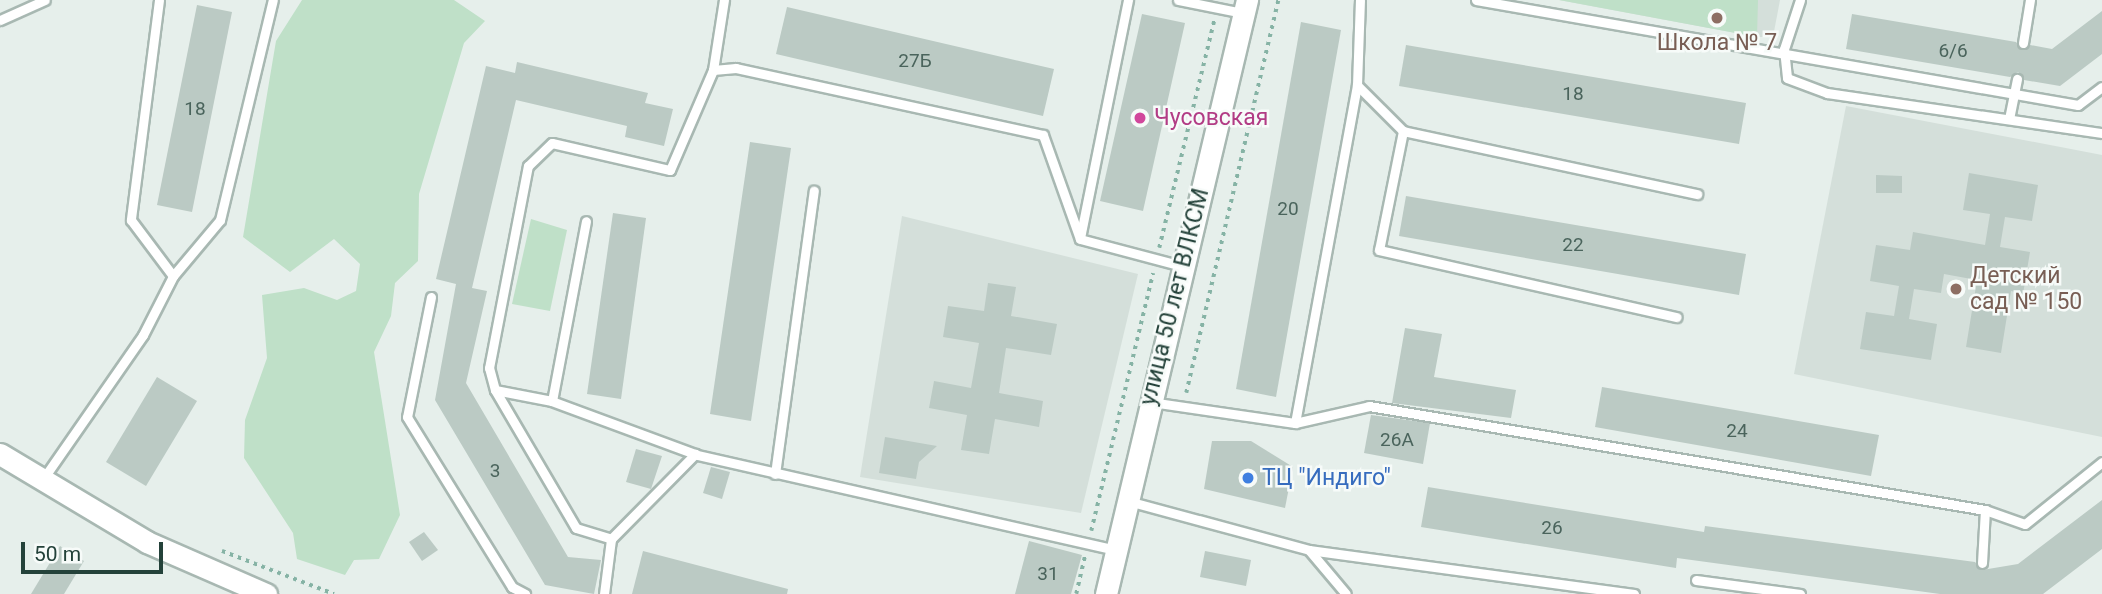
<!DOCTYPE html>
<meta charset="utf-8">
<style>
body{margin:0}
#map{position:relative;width:2102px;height:594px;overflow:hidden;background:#e6efeb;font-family:Roboto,sans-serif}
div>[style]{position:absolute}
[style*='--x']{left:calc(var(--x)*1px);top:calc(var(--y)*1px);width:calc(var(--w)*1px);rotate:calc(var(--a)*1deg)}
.built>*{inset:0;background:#d4dfda}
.green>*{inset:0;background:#bfe0c8}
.building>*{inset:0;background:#bbcac4}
.path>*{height:3.5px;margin-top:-1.75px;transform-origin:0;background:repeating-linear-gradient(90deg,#86b3a5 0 3.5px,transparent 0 8.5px)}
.roads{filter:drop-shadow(2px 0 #a8b8b2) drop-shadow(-2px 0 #a8b8b2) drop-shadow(0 2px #a8b8b2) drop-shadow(0 -2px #a8b8b2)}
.lane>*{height:9px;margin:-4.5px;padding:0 4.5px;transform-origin:4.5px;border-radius:4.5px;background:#fff}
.secondary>*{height:21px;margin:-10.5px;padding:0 10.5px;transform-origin:10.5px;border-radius:10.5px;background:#fff}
.dots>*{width:19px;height:19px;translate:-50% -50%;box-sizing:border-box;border:4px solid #f7fbf9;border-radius:50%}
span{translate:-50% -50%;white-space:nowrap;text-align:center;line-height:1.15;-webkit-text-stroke:5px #f7fbf9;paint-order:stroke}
.number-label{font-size:19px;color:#4a645c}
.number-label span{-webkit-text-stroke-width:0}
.education-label{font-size:23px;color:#785e54}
.left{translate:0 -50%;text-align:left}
.hotel-label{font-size:23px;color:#b23c85}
.street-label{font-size:23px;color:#24423a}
.shop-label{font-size:23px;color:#366cbe}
.scale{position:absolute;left:21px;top:542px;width:142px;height:32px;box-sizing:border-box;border:4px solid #24423a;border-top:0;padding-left:9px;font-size:21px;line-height:24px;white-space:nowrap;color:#24423a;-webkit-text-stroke:5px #f7fbf9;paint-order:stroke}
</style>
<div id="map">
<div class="built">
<div style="clip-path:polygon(1559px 0,1780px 0,1773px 37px,1757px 37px)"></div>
<div style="clip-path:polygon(1846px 106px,2102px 155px,2102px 437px,1794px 374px)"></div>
<div style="clip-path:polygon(902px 216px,1138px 274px,1081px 513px,860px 477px)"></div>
</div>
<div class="green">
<div style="clip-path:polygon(302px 0,454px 0,485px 21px,464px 43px,419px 194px,418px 261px,395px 283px,391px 316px,374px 352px,400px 515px,379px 559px,354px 560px,345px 575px,297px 559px,293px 533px,244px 458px,245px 420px,267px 358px,262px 295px,304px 288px,337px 300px,356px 291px,360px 264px,334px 239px,290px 272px,243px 237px,276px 41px)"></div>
<div style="clip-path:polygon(1559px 0,1758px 0,1757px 37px)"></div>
<div style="clip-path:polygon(531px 219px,567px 230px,550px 311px,512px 304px)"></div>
</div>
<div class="building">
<div style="clip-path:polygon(197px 5px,232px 12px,192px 212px,157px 205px)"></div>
<div style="clip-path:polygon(787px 7px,1054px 69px,1043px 116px,776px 54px)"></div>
<div style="clip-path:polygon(2102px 11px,2102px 54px,2060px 86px,2024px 80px,2018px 72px,2010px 77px,1846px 49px,1852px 14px,2016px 42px,2023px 50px,2030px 45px,2052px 49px)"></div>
<div style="clip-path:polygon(1142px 14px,1185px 23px,1143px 211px,1100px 201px)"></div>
<div style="clip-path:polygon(1301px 22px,1341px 30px,1276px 397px,1236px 389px)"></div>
<div style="clip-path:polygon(1406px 45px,1746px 103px,1739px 144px,1399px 86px)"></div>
<div style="clip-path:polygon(517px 62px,648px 93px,645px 103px,673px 109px,664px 146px,625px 137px,627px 126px,516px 100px,472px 288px,487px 291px,466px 383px,568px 557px,601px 560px,594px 594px,545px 585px,435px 400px,456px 284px,436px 279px,486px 66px,515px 73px)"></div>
<div style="clip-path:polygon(750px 142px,791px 148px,751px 421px,710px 414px)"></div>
<div style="clip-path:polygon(1969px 173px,2038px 185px,2032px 221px,2005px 217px,2000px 247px,2030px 252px,2023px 294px,2011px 291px,2001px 353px,1966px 347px,1977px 280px,1944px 274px,1941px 293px,1914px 289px,1909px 319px,1937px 324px,1931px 360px,1860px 349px,1866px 312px,1894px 316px,1899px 286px,1870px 281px,1876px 245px,1910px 250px,1913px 232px,1985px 245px,1990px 214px,1963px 210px)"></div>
<div style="clip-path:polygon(1876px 175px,1902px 176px,1902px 193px,1876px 193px)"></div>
<div style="clip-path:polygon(1406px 196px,1746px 254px,1739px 295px,1399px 236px)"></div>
<div style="clip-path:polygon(613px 213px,646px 218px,621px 399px,587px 394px)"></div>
<div style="clip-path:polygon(988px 283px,1016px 287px,1011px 316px,1057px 324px,1051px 355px,1006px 348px,999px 393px,1043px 401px,1039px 427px,995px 419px,989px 454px,961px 450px,967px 415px,929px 408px,934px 381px,971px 388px,979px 343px,943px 337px,948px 306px,984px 311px)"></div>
<div style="clip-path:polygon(1405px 328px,1442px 334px,1434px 377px,1516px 390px,1511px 418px,1392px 403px)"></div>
<div style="clip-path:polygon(157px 377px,197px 401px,146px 486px,106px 462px)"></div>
<div style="clip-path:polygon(1602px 387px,1879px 435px,1871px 476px,1595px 427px)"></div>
<div style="clip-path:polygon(1371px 415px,1430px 423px,1423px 464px,1364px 453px)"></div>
<div style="clip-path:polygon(885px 437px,937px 446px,919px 462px,916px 479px,879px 473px)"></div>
<div style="clip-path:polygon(1212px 441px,1251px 441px,1293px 467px,1285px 508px,1204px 489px)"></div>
<div style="clip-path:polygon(636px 449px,662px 456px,651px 489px,626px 482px)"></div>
<div style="clip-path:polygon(711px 467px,730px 472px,722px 499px,703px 493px)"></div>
<div style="clip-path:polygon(1428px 487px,1704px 532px,1705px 526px,1975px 562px,1982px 570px,2018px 564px,2102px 500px,2102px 549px,2043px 594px,1940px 594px,1677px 558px,1676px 568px,1421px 527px)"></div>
<div style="clip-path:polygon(424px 532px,438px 550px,422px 561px,409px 542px)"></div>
<div style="clip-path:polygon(1029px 541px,1082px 555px,1071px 594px,1015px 594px)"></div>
<div style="clip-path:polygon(60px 546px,84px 561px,64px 594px,31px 594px)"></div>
<div style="clip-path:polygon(643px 551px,788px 589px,787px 594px,632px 594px)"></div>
<div style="clip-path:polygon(1205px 551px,1251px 560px,1246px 586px,1200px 577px)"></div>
</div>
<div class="path">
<div style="--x:1159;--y:248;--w:234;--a:-76.4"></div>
<div style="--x:1186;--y:393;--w:404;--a:-76.8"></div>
<div style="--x:1091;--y:531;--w:265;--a:-76.5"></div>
<div style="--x:222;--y:551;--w:120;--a:21"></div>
<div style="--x:1076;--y:594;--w:40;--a:-77"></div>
</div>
<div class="roads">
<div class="lane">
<div style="--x:159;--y:0;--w:222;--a:97.3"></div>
<div style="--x:131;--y:220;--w:70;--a:53.1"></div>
<div style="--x:1178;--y:0;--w:66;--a:11.3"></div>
<div style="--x:1476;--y:0;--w:611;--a:9.89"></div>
<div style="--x:2078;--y:105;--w:30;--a:-37"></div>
<div style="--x:1800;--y:0;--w:52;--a:108.1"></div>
<div style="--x:1784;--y:49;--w:29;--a:84"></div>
<div style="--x:1787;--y:78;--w:43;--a:20.6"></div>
<div style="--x:1827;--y:93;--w:278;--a:8.3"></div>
<div style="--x:0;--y:20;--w:49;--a:-24"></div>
<div style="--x:2023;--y:43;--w:44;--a:-80.8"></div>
<div style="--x:713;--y:70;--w:71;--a:-81.1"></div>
<div style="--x:1357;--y:85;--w:65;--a:45"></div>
<div style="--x:1403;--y:131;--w:301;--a:12.1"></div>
<div style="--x:2009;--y:119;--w:41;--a:-78.7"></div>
<div style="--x:1403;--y:131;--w:121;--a:101.4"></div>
<div style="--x:1379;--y:250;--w:305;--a:12.7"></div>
<div style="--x:1080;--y:238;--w:243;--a:-78.6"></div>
<div style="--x:431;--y:297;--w:122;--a:101.3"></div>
<div style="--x:407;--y:417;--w:200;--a:58.3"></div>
<div style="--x:512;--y:587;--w:15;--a:28"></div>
<div style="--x:495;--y:390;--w:160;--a:59.6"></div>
<div style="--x:576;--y:528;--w:37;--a:17"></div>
<div style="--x:552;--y:401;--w:183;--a:-79.3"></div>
<div style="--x:1151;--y:402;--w:146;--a:8.3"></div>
<div style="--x:1295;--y:423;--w:344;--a:-79.6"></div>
<div style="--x:1357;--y:85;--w:85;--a:-88"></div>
<div style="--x:1295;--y:423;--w:76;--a:-12.9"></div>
<div style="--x:1369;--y:406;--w:625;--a:9.58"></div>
<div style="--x:1985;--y:510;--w:42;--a:19.3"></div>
<div style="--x:2025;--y:524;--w:99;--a:-38.8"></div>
<div style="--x:775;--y:474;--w:286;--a:-82.2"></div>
<div style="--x:43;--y:479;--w:175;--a:-55.2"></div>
<div style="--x:143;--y:335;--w:66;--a:-63"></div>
<div style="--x:173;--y:276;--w:73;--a:-50"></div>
<div style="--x:220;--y:220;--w:226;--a:-76.5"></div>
<div style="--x:1128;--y:501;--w:188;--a:15.1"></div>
<div style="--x:1309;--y:550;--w:328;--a:7.7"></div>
<div style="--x:1116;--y:550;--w:432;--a:-167.2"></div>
<div style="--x:695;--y:454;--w:153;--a:-159.7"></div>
<div style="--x:552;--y:401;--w:58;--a:-169.1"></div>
<div style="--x:495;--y:390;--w:23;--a:-105"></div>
<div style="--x:489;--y:368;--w:206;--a:-79.1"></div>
<div style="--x:528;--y:166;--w:33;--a:-44"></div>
<div style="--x:552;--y:143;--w:121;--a:12.9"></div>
<div style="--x:670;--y:170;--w:109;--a:-66.7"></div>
<div style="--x:713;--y:70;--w:23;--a:-5"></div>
<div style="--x:736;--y:68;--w:314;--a:12.3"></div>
<div style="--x:1043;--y:135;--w:110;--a:70.4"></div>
<div style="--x:1080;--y:239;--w:106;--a:14.8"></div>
<div style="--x:1309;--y:550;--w:57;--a:49.9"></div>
<div style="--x:1982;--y:563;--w:53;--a:-86.8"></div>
<div style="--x:1696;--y:580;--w:105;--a:7.7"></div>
<div style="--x:604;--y:594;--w:55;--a:-82.7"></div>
<div style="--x:611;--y:539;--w:120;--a:-45.3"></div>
</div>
<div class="secondary">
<div style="--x:0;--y:454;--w:171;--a:30.9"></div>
<div style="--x:147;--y:542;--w:130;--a:23.6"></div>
<div style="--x:1106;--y:594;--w:611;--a:-76.65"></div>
</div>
</div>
<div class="dots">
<div style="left:1717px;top:18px;background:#8d6e63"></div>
<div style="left:1140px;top:118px;background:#d1479c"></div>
<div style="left:1956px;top:289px;background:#8d6e63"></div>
<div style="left:1248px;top:478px;background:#3f7fe0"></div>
</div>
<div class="number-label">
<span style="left:1953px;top:51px">6/6</span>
<span style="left:915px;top:61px">27Б</span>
<span style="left:1573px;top:94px">18</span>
<span style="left:195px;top:109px">18</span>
<span style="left:1288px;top:209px">20</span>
<span style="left:1573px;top:245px">22</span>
<span style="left:1737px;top:431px">24</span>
<span style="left:1397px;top:440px">26А</span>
<span style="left:495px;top:471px">3</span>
<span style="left:1552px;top:528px">26</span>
<span style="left:1048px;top:574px">31</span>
</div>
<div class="education-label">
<span style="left:1717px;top:43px">Школа № 7</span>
<span class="left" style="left:1970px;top:289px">Детский<br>сад № 150</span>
</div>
<div class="hotel-label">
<span class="left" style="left:1154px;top:118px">Чусовская</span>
</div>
<div class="street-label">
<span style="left:1175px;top:297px;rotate:-76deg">улица 50 лет ВЛКСМ</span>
</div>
<div class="shop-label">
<span class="left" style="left:1262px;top:478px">ТЦ "Индиго"</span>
</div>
<div class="scale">50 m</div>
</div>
